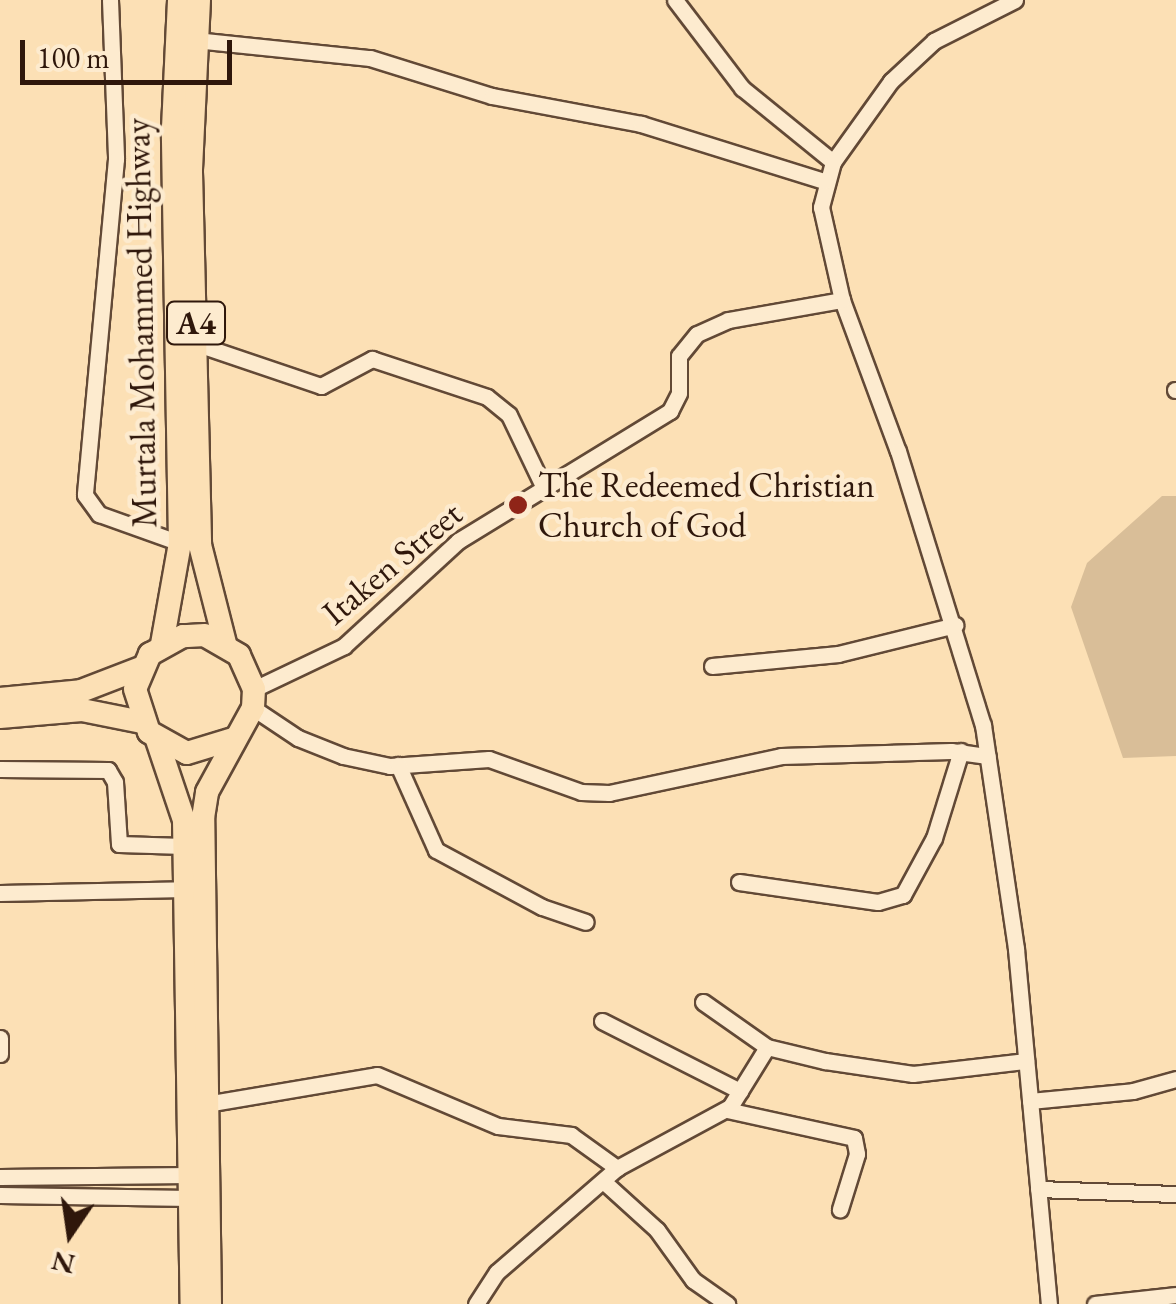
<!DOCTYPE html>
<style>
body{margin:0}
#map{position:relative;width:1176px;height:1304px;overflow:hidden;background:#fce0b5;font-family:"EB Garamond",serif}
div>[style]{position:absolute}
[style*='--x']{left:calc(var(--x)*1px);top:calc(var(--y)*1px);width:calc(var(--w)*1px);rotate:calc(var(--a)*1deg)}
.green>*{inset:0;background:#d9be98}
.roads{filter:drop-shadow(2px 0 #624936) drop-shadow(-2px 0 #624936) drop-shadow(0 2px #624936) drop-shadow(0 -2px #624936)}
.minor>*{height:15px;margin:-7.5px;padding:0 7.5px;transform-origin:7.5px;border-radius:7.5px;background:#fdebcf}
.highway>*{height:22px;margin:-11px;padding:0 11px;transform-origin:11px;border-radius:11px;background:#fce0b5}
.dots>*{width:28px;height:28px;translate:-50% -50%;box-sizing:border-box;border:5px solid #fdebcf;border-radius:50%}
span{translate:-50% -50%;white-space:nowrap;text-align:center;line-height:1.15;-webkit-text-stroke:9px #fdebcf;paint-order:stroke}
.shield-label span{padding:2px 8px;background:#fdebcf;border:2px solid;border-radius:8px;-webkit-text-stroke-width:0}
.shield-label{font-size:32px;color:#2f170b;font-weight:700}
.street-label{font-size:35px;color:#2f170b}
.poi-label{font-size:35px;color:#2f170b}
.left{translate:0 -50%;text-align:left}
.north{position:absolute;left:20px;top:1184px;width:100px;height:100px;-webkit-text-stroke:8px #fdebcf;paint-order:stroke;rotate:193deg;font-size:28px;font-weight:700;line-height:40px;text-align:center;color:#2f170b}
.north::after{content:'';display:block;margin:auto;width:35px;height:45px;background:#2f170b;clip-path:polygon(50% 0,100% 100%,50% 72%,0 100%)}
.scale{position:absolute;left:20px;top:40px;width:212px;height:45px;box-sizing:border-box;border:5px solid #2f170b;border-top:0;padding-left:12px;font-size:30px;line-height:35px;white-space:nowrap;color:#2f170b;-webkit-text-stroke:8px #fdebcf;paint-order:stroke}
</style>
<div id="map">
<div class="green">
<div style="clip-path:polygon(1162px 496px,1176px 496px,1176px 756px,1123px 758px,1071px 607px,1087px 563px)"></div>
</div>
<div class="roads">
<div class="minor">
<div style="--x:110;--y:0;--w:159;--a:87.8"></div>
<div style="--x:116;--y:159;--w:337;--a:95.3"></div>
<div style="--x:85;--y:495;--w:24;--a:54"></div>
<div style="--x:99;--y:514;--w:86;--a:19.7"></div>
<div style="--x:675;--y:0;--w:111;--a:52.7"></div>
<div style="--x:742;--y:88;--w:117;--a:39.1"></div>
<div style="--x:1015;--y:0;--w:91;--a:153.2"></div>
<div style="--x:934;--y:41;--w:59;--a:137.1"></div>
<div style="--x:891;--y:81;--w:100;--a:125.6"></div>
<div style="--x:833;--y:162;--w:47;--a:104.9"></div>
<div style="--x:821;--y:207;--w:95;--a:77.3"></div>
<div style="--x:842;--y:300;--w:161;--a:69.7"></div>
<div style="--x:898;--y:451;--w:287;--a:72.8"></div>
<div style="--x:983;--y:725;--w:226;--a:81.6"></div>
<div style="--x:1016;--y:949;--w:357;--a:84.7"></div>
<div style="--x:195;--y:40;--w:176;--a:5.9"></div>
<div style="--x:370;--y:58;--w:128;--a:17.3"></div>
<div style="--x:492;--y:96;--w:152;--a:10.6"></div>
<div style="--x:641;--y:124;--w:192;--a:17.3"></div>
<div style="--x:197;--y:344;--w:131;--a:18.7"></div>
<div style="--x:321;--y:386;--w:58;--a:-27.9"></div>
<div style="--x:372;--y:359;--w:121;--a:18.3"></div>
<div style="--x:487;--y:397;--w:28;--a:39"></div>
<div style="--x:509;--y:415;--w:79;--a:64.4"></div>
<div style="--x:1175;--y:390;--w:1;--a:0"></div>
<div style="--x:712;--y:666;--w:127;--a:-5.4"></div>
<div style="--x:838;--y:654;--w:121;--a:-13.9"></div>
<div style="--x:254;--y:689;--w:100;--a:-25.5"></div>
<div style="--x:344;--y:646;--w:155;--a:-42.6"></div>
<div style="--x:458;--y:541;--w:249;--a:-31.5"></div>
<div style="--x:670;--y:411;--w:20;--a:-63"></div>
<div style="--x:679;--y:393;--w:37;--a:-90"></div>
<div style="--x:679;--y:356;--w:28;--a:-51"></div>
<div style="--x:697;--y:334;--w:34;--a:-24"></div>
<div style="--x:728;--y:320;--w:116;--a:-10"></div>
<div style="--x:253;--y:708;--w:54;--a:33.7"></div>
<div style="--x:298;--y:738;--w:48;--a:21.8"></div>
<div style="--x:343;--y:756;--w:48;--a:12"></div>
<div style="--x:390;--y:766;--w:99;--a:-4"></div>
<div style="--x:489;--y:759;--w:98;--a:19.7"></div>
<div style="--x:581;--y:792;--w:28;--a:2"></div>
<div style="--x:609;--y:793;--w:176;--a:-12.1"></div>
<div style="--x:781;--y:756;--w:170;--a:-1.7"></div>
<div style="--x:951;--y:751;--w:37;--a:8"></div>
<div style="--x:398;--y:765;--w:93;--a:65.9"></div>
<div style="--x:436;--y:850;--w:120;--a:28.3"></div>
<div style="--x:542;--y:907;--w:46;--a:18.8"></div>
<div style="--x:0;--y:769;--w:108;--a:0.5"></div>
<div style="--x:108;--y:770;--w:14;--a:60"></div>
<div style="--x:115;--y:782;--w:62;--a:86.3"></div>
<div style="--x:119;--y:844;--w:65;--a:1.8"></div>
<div style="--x:739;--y:882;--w:140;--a:8.2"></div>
<div style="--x:878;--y:902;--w:26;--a:-16"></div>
<div style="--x:903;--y:895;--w:65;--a:-61.5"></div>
<div style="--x:934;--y:838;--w:91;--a:-72.8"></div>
<div style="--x:0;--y:893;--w:185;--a:-1.2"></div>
<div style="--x:703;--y:1002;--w:78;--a:35.1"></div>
<div style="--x:767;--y:1047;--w:60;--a:13.6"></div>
<div style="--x:825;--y:1061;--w:89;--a:8.4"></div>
<div style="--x:913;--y:1074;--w:114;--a:-6.6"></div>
<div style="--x:602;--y:1021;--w:155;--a:26.9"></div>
<div style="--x:0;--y:1038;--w:16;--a:90"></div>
<div style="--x:1030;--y:1101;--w:103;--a:-5.5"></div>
<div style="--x:1133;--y:1091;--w:45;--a:-15.6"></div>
<div style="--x:206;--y:1104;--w:173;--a:-9.6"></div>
<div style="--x:377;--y:1075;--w:131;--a:22.9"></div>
<div style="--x:498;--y:1126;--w:74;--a:7"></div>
<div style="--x:571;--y:1135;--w:57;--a:35.7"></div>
<div style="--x:727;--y:1110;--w:130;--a:12.4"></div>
<div style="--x:854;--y:1138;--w:16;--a:79"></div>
<div style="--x:857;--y:1154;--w:58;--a:107.2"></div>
<div style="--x:0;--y:1177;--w:190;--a:-0.6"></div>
<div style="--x:603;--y:1181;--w:73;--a:42.2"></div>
<div style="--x:657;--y:1230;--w:62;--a:54.2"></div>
<div style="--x:693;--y:1280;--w:42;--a:35.2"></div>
<div style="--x:1038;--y:1189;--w:138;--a:2.1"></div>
<div style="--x:0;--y:1195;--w:190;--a:0.9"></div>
<div style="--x:476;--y:1304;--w:38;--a:-57"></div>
<div style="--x:497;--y:1272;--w:159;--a:-40.9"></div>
<div style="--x:617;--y:1168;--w:128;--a:-28.4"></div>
<div style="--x:730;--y:1107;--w:70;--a:-58.3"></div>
<div style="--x:1095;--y:1304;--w:81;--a:-6.3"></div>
</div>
<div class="highway">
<div style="--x:199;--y:0;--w:172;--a:92.7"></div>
<div style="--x:191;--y:172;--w:373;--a:88.6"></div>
<div style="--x:200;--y:545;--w:101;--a:75.7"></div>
<div style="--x:162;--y:644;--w:103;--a:-79.9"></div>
<div style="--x:180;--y:543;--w:415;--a:-91"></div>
<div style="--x:173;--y:128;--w:128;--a:-87.3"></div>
<div style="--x:0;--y:699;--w:81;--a:-5.6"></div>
<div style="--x:81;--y:691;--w:64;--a:-21"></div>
<div style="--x:0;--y:717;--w:82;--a:-4.9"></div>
<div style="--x:82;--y:710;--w:61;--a:11.3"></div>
<div style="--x:157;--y:740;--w:84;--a:71.4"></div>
<div style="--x:184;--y:820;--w:484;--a:89.1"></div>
<div style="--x:210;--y:1304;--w:486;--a:-90.8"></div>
<div style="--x:203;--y:818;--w:26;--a:-81"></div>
<div style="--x:207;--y:792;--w:96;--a:-61.3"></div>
<div style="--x:253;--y:708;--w:19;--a:-87"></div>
<div style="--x:254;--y:689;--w:37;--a:-114"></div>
<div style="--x:239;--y:655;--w:39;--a:-150"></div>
<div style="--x:205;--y:635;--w:22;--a:177"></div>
<div style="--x:183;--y:636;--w:38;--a:151"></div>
<div style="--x:150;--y:654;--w:38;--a:113"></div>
<div style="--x:135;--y:689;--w:45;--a:72"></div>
<div style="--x:149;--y:732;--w:43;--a:28.9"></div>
<div style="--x:187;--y:753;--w:48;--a:-16.9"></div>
</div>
</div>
<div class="dots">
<div style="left:518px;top:505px;background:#8f2418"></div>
</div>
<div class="shield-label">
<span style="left:196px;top:323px">A4</span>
</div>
<div class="street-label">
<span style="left:141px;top:323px;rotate:-91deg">Murtala Mohammed Highway</span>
<span style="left:392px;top:563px;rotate:-40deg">Itaken Street</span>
</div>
<div class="poi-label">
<span class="left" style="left:538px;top:505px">The Redeemed Christian<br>Church of God</span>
</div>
<div class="north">N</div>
<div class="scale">100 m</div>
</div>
